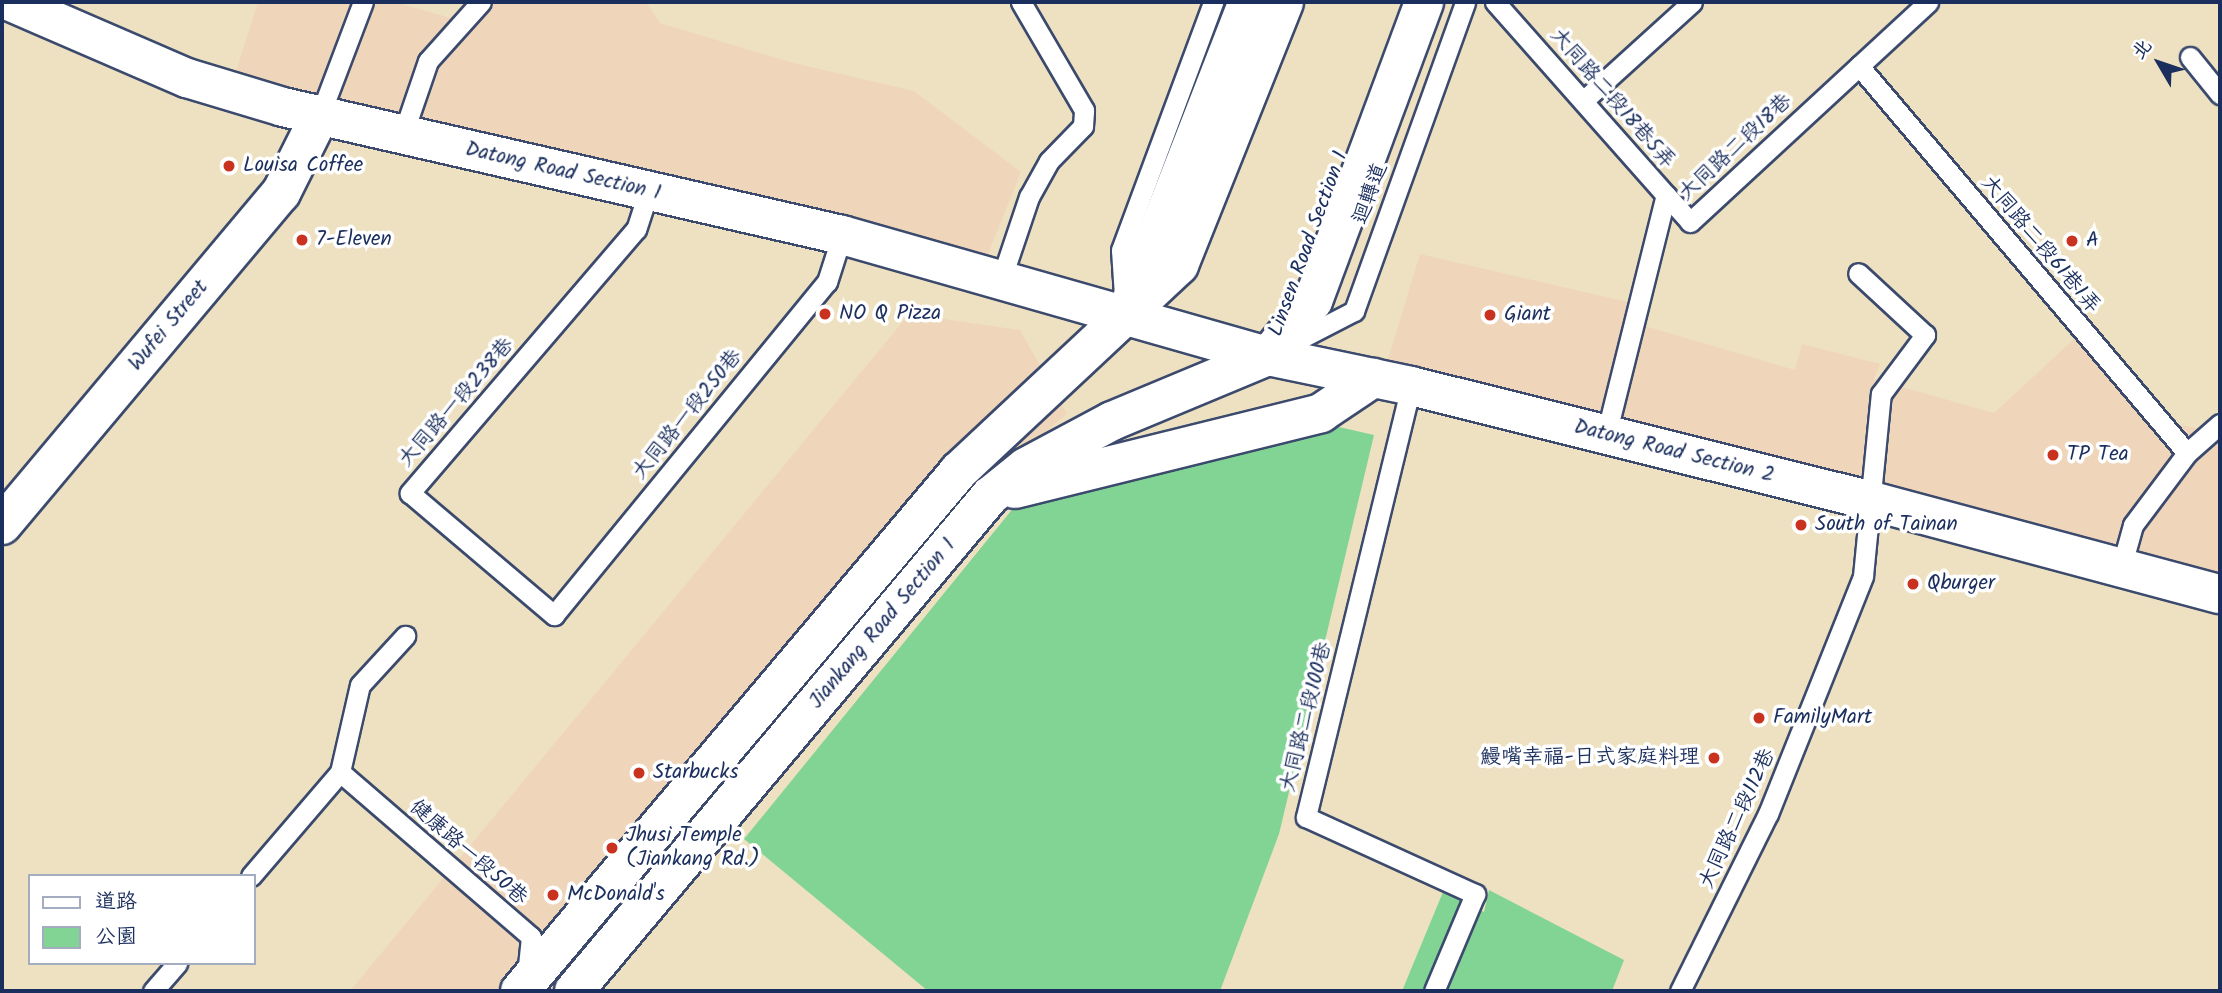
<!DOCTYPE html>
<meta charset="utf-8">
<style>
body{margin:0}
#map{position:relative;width:2222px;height:993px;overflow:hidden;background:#eee1c1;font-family:Kalam,"LXGW WenKai TC",sans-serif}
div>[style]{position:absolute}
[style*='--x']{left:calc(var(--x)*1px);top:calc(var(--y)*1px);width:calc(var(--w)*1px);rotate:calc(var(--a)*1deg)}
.built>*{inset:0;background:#efd6bb}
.green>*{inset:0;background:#82d495}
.roads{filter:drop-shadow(2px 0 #3b4a6d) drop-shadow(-2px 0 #3b4a6d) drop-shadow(0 2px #3b4a6d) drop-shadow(0 -2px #3b4a6d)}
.service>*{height:19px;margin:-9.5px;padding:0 9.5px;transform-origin:9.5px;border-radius:9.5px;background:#fff}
.minor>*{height:38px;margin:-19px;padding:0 19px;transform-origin:19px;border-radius:19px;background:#fff}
.tertiary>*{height:38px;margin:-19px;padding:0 19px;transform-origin:19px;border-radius:19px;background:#fff}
.dots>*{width:19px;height:19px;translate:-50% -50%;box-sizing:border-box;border:4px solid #fff;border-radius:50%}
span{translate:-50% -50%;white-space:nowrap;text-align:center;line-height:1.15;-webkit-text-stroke:7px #fff;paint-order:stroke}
.street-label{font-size:21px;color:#1b2f5e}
.poi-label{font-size:21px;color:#1b2f5e}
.left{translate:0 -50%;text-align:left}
.right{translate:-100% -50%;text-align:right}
.frame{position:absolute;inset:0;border:4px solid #1b2f5e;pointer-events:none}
.legend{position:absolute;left:28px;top:874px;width:228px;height:91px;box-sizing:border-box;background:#fff;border:2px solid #a4acbf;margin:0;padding:9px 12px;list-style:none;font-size:21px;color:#1b2f5e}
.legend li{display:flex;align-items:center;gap:14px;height:35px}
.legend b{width:35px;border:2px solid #a4acbf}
.north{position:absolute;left:2124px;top:28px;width:70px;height:70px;-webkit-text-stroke:5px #fff;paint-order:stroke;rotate:309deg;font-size:19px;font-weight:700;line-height:28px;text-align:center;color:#1b2f5e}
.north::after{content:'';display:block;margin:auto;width:24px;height:32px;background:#1b2f5e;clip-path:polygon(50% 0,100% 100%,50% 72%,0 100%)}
</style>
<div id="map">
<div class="built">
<div style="clip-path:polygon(258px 2px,395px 2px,468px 23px,487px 2px,646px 2px,660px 23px,790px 62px,914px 91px,1021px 172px,984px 264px,231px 87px)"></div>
<div style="clip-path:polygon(1420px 254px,1641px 305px,1638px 324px,1795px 370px,1802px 344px,1880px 364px,1874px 379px,1994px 413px,2075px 338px,2143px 417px,2220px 433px,2220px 584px,1385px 369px)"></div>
<div style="clip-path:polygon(909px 314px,1020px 330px,1067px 414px,978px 487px,567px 991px,350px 991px)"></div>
</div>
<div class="green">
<div style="clip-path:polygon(1326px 424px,1374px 435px,1279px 834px,1220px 991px,928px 991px,744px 839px,1015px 506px)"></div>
<div style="clip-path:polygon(1489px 890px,1624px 960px,1612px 991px,1402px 991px,1443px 892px,1484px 912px)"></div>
</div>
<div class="roads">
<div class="service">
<div style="--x:1495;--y:2;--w:258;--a:48.5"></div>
<div style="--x:2190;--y:57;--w:48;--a:51"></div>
<div style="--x:1859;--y:66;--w:507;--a:49.72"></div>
<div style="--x:1583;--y:101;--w:147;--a:-42.2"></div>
<div style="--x:320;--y:115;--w:121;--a:-69.2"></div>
<div style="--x:403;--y:134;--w:77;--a:-71.1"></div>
<div style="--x:428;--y:61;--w:79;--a:-48.1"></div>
<div style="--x:648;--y:193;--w:38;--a:108"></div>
<div style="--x:636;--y:229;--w:348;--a:130.6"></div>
<div style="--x:410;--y:493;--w:189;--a:40.3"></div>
<div style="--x:554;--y:615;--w:431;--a:-50.7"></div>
<div style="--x:827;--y:282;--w:49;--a:-72.3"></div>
<div style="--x:1001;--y:280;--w:88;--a:-71.4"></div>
<div style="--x:1029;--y:197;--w:41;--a:-60.9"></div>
<div style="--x:1049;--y:161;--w:49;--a:-45.8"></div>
<div style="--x:1083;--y:126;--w:16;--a:-86"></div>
<div style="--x:1084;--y:110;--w:125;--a:-120.3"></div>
<div style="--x:1124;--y:296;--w:46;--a:-93.7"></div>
<div style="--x:1121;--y:250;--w:265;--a:-69.6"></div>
<div style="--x:1290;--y:344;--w:72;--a:-27.3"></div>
<div style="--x:1354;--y:311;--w:328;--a:-70.2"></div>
<div style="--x:1411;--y:386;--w:444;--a:103.7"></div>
<div style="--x:1306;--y:817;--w:186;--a:24.5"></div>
<div style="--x:1475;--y:894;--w:105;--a:112.9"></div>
<div style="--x:1606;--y:435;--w:247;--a:-76"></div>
<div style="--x:1666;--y:195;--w:36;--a:48"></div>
<div style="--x:1690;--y:222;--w:324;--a:-42.7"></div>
<div style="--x:2121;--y:568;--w:45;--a:-74.4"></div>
<div style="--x:2133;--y:525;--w:90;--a:-53.1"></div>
<div style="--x:2187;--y:453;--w:44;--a:-41.3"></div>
<div style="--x:340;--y:772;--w:252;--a:40.8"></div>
<div style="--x:531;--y:937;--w:39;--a:96"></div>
<div style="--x:251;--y:876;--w:137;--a:-49.4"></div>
<div style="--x:340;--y:772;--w:89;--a:-77.1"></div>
<div style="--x:360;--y:685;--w:67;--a:-47.4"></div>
<div style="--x:153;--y:991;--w:37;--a:-49"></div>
<div style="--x:1680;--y:991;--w:198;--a:-63.6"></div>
<div style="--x:1768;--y:814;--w:256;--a:-68.2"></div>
<div style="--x:1863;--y:576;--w:183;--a:-84.4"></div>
<div style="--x:1881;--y:394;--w:74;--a:-53.3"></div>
<div style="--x:1925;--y:335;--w:91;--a:-137.2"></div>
</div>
<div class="minor">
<div style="--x:2;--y:525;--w:434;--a:-50"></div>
<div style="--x:281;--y:193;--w:87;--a:-63.4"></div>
</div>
<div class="tertiary">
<div style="--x:11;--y:2;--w:192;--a:23.4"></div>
<div style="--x:187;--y:78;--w:100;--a:16.8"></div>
<div style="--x:283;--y:107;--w:573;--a:12.9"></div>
<div style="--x:842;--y:235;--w:443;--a:15.9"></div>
<div style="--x:1268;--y:356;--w:146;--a:11.8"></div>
<div style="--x:1411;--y:386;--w:475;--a:14"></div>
<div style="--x:1872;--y:501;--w:360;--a:15"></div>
<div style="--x:1130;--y:304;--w:324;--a:-68.7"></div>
<div style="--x:1015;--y:489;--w:315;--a:-13.9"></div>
<div style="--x:1321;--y:413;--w:63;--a:-33.9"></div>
<div style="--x:520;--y:991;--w:681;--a:-49.83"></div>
<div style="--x:959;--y:471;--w:301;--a:-43.1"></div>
<div style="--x:1179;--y:265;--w:283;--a:-68.2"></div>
<div style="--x:574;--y:991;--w:647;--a:-49.96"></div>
<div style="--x:990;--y:496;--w:46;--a:-38.9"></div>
<div style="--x:1026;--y:467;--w:98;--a:-28.1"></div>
<div style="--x:1112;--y:421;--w:169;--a:-22.6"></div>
<div style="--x:1268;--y:356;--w:71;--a:-50.7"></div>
<div style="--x:1313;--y:301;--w:319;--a:-69.6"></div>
</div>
</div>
<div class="dots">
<div style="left:229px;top:166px;background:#c8321e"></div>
<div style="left:302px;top:240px;background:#c8321e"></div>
<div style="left:2072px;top:241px;background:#c8321e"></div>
<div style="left:825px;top:314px;background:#c8321e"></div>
<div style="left:1490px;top:315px;background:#c8321e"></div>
<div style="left:2053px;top:455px;background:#c8321e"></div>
<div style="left:1801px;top:525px;background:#c8321e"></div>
<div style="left:1913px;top:584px;background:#c8321e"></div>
<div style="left:1759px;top:718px;background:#c8321e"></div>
<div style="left:1714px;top:758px;background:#c8321e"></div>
<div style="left:639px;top:773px;background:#c8321e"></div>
<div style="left:612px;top:848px;background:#c8321e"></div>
<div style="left:553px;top:895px;background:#c8321e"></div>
</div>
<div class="street-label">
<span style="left:1612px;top:99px;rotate:49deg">大同路二段18巷5弄</span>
<span style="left:1736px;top:148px;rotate:-43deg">大同路二段18巷</span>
<span style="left:563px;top:172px;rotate:13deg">Datong Road Section 1</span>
<span style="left:1371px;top:194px;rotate:-70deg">迴轉道</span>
<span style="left:1309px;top:244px;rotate:-70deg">Linsen Road Section 1</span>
<span style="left:2040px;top:245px;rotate:50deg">大同路二段61巷1弄</span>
<span style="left:169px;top:326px;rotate:-50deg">Wufei Street</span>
<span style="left:457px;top:403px;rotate:-49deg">大同路一段238巷</span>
<span style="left:688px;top:415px;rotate:-51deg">大同路一段250巷</span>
<span style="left:1674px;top:452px;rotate:14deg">Datong Road Section 2</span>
<span style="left:883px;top:624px;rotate:-50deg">Jiankang Road Section 1</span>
<span style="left:1307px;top:717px;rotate:-76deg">大同路二段100巷</span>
<span style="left:1738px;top:819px;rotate:-65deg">大同路二段112巷</span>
<span style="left:468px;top:853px;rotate:41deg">健康路一段50巷</span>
</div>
<div class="poi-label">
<span class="left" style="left:243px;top:166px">Louisa Coffee</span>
<span class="left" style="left:316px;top:240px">7-Eleven</span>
<span class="left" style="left:2086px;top:241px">A</span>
<span class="left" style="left:839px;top:314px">NO Q Pizza</span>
<span class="left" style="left:1504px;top:315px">Giant</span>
<span class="left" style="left:2067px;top:455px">TP Tea</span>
<span class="left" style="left:1815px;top:525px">South of Tainan</span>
<span class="left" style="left:1927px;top:584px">Qburger</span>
<span class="left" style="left:1773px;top:718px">FamilyMart</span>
<span class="right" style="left:1700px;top:758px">鰻嘴幸福-日式家庭料理</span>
<span class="left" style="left:653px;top:773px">Starbucks</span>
<span class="left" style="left:626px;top:848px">Jhusi Temple<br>(Jiankang Rd.)</span>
<span class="left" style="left:567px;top:895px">McDonald's</span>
</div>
<div class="frame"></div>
<ul class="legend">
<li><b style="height:9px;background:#fff"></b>道路</li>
<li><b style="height:19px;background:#82d495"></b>公園</li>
</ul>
<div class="north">北</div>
</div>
